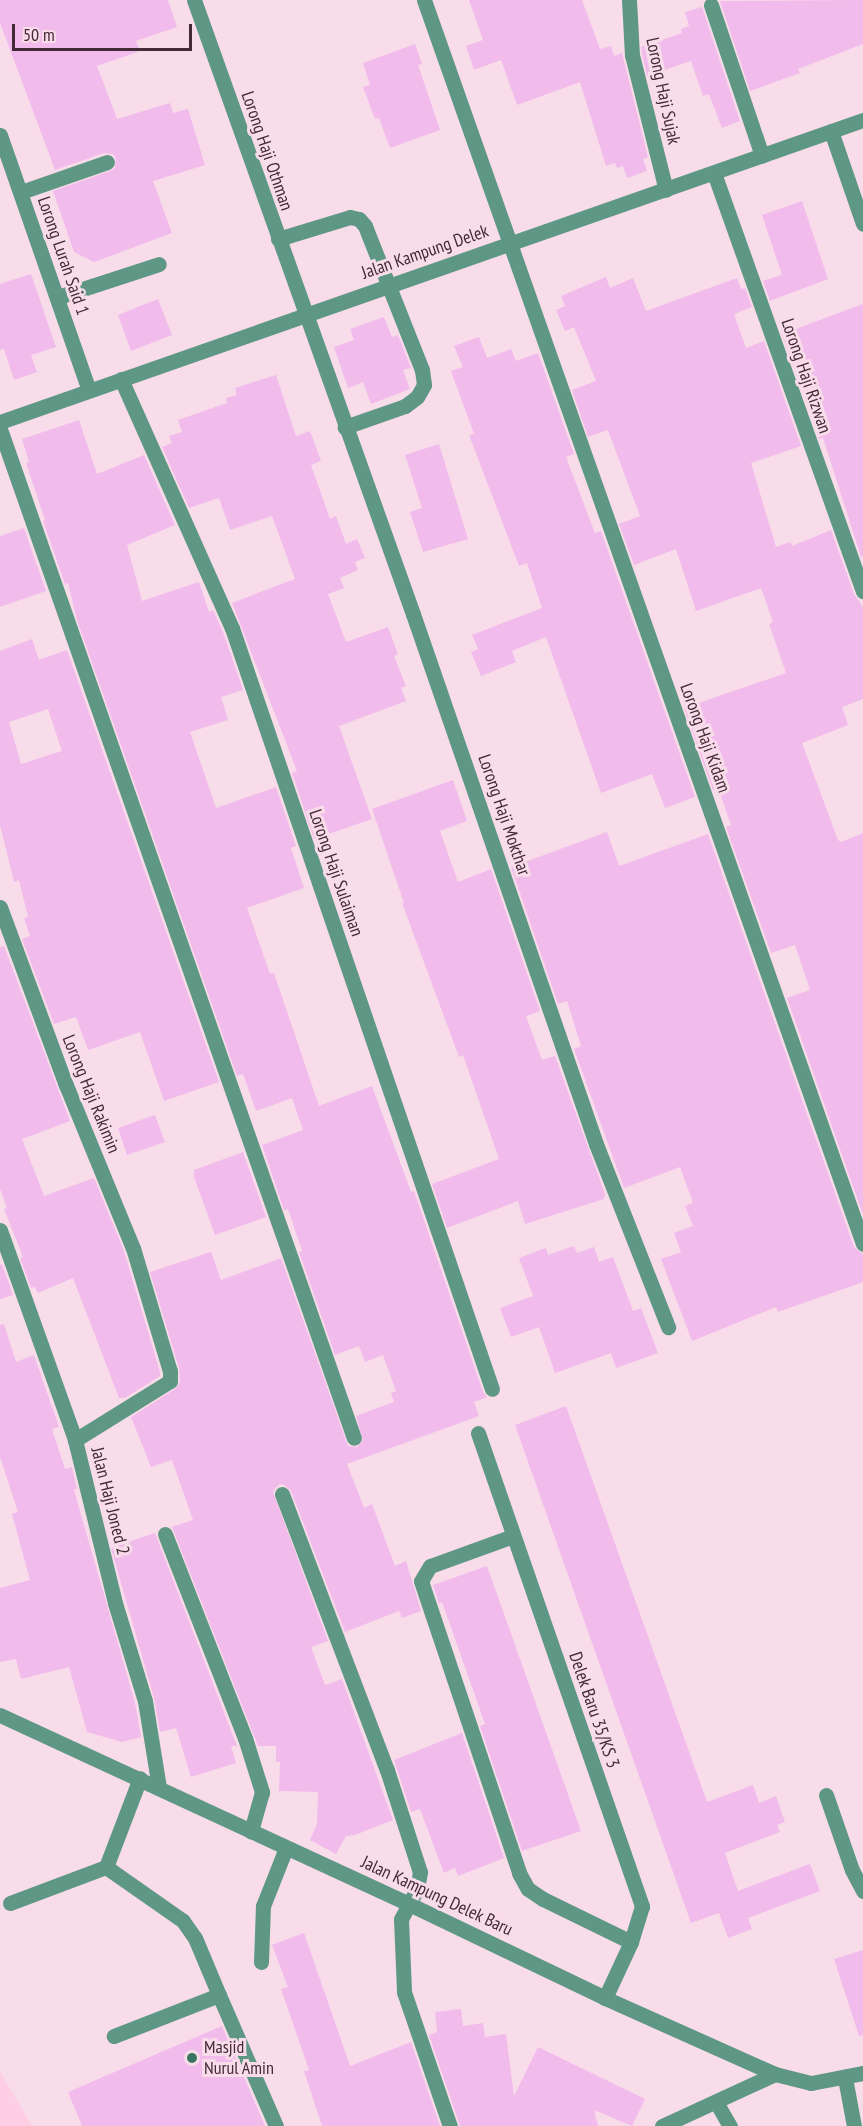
<!DOCTYPE html>
<style>
body{margin:0}
#map{position:relative;width:863px;height:2126px;overflow:hidden;background:#f9dce9;font-family:"PT Sans Narrow",sans-serif}
div>[style]{position:absolute}
[style*='--x']{left:calc(var(--x)*1px);top:calc(var(--y)*1px);width:calc(var(--w)*1px);rotate:calc(var(--a)*1deg)}
.built>*{inset:0;background:#fecfe4}
.building>*{inset:0;background:#f1bbec}
.minor>*{height:15px;margin:-7.5px;padding:0 7.5px;transform-origin:7.5px;border-radius:7.5px;background:#5e9884}
.dots>*{width:16px;height:16px;translate:-50% -50%;box-sizing:border-box;border:3px solid #f9dce9;border-radius:50%}
span{translate:-50% -50%;white-space:nowrap;text-align:center;line-height:1.15;-webkit-text-stroke:6px #f9dce9;paint-order:stroke}
.street-label{font-size:18px;color:#442936}
.poi-label{font-size:18px;color:#442936}
.left{translate:0 -50%;text-align:left}
.scale{position:absolute;left:12px;top:24px;width:180px;height:27px;box-sizing:border-box;border:3px solid #442936;border-top:0;padding-left:8px;font-size:18px;line-height:21px;white-space:nowrap;color:#442936;-webkit-text-stroke:4px #f9dce9;paint-order:stroke}
</style>
<div id="map">
<div class="built">
<div style="clip-path:polygon(0 2071px,32px 2126px,0 2126px)"></div>
</div>
<div class="building">
<div style="clip-path:polygon(0 0,168px 0,177px 27px,136px 41px,140px 51px,97px 66px,117px 119px,170px 103px,173px 113px,188px 109px,205px 165px,153px 181px,172px 233px,94px 262px,74px 252px,53px 191px,110px 171px,115px 168px,116px 159px,113px 154px,104px 153px,55px 170px,0 23px)"></div>
<div style="clip-path:polygon(469px 0,582px 0,600px 49px,611px 46px,614px 56px,622px 53px,648px 157px,643px 159px,647px 171px,627px 178px,623px 166px,617px 168px,615px 163px,606px 166px,580px 82px,517px 105px,501px 60px,474px 70px,466px 46px,483px 40px)"></div>
<div style="clip-path:polygon(863px 0,863px 44px,798px 69px,800px 73px,750px 91px,720px 1px)"></div>
<div style="clip-path:polygon(702px 7px,740px 121px,722px 128px,709px 94px,703px 96px,691px 61px,647px 76px,642px 54px,641px 47px,682px 33px,681px 29px,689px 26px,685px 12px)"></div>
<div style="clip-path:polygon(415px 44px,422px 64px,418px 65px,440px 130px,390px 148px,379px 118px,375px 119px,363px 87px,370px 85px,363px 63px)"></div>
<div style="clip-path:polygon(802px 201px,828px 279px,770px 301px,763px 281px,782px 275px,762px 215px)"></div>
<div style="clip-path:polygon(31px 274px,56px 347px,31px 355px,37px 372px,14px 380px,4px 349px,0 350px,0 284px)"></div>
<div style="clip-path:polygon(606px 277px,610px 288px,633px 278px,646px 311px,737px 278px,741px 289px,745px 288px,752px 307px,734px 314px,746px 348px,764px 341px,801px 446px,751px 463px,776px 547px,790px 542px,792px 546px,831px 530px,854px 594px,863px 607px,863px 699px,842px 707px,848px 725px,802px 743px,838px 840px,841px 842px,863px 833px,863px 1215px,787px 998px,810px 990px,795px 945px,771px 953px,726px 827px,731px 825px,718px 788px,713px 790px,684px 708px,786px 673px,769px 624px,773px 622px,761px 588px,696px 611px,676px 549px,634px 565px,619px 524px,640px 516px,608px 430px,588px 437px,572px 390px,596px 381px,574px 327px,565px 331px,556px 310px,565px 306px,561px 296px)"></div>
<div style="clip-path:polygon(158px 299px,172px 335px,131px 351px,118px 315px)"></div>
<div style="clip-path:polygon(863px 304px,863px 556px,861px 557px,823px 438px,819px 439px,782px 334px)"></div>
<div style="clip-path:polygon(384px 317px,392px 337px,398px 335px,411px 368px,403px 370px,410px 389px,371px 404px,363px 382px,348px 388px,334px 347px,354px 340px,350px 329px)"></div>
<div style="clip-path:polygon(479px 337px,487px 358px,511px 349px,516px 361px,538px 353px,574px 454px,566px 457px,595px 533px,601px 531px,695px 797px,665px 808px,652px 774px,601px 793px,546px 637px,512px 651px,516px 662px,481px 676px,471px 652px,478px 649px,472px 635px,542px 608px,527px 563px,519px 566px,469px 435px,474px 434px,451px 371px,463px 367px,454px 346px)"></div>
<div style="clip-path:polygon(276px 375px,296px 436px,310px 431px,321px 461px,311px 465px,330px 519px,336px 516px,346px 544px,357px 539px,365px 558px,355px 562px,358px 570px,340px 578px,344px 588px,328px 594px,346px 642px,388px 627px,398px 654px,394px 656px,406px 686px,401px 688px,406px 701px,339px 726px,372px 819px,314px 839px,292px 773px,297px 771px,232px 603px,295px 579px,272px 516px,230px 530px,219px 498px,189px 508px,162px 447px,172px 443px,169px 436px,182px 432px,178px 420px,227px 403px,226px 398px,237px 395px,235px 388px)"></div>
<div style="clip-path:polygon(79px 420px,97px 474px,144px 455px,175px 525px,127px 545px,142px 601px,199px 582px,209px 612px,213px 610px,223px 632px,243px 690px,221px 697px,228px 720px,190px 732px,216px 808px,276px 787px,296px 846px,291px 848px,304px 888px,247px 908px,270px 974px,274px 973px,319px 1106px,372px 1086px,411px 1192px,414px 1191px,483px 1392px,487px 1397px,474px 1402px,479px 1416px,347px 1464px,364px 1508px,372px 1504px,395px 1566px,406px 1561px,421px 1611px,402px 1618px,399px 1611px,345px 1632px,291px 1491px,283px 1484px,278px 1485px,273px 1492px,328px 1641px,311px 1647px,325px 1685px,342px 1679px,393px 1820px,355px 1835px,346px 1836px,336px 1854px,310px 1840px,317px 1824px,318px 1792px,279px 1791px,280px 1762px,276px 1762px,276px 1746px,258px 1746px,172px 1527px,193px 1520px,172px 1460px,151px 1467px,131px 1417px,175px 1389px,180px 1382px,179px 1368px,150px 1272px,211px 1252px,221px 1280px,281px 1258px,348px 1446px,357px 1447px,363px 1440px,356px 1416px,394px 1402px,391px 1393px,396px 1391px,383px 1355px,365px 1362px,359px 1346px,335px 1355px,299px 1252px,302px 1251px,288px 1209px,284px 1210px,262px 1145px,303px 1130px,292px 1098px,256px 1111px,243px 1074px,237px 1076px,77px 620px,68px 583px,65px 584px,43px 521px,45px 520px,26px 463px,29px 462px,22px 439px)"></div>
<div style="clip-path:polygon(439px 444px,468px 539px,423px 552px,410px 512px,422px 508px,405px 455px)"></div>
<div style="clip-path:polygon(24px 528px,46px 591px,0 607px,0 536px)"></div>
<div style="clip-path:polygon(evenodd,32px 639px,39px 660px,67px 650px,219px 1082px,164px 1101px,140px 1032px,88px 1050px,76px 1017px,54px 1024px,22px 939px,30px 936px,24px 918px,28px 917px,19px 880px,14px 882px,0 825px,0 651px,32px 639px,48px 709px,62px 751px,21px 764px,9px 722px,48px 709px)"></div>
<div style="clip-path:polygon(453px 780px,467px 821px,440px 831px,458px 882px,491px 869px,540px 1011px,526px 1016px,542px 1060px,555px 1056px,605px 1194px,604px 1199px,525px 1224px,518px 1201px,447px 1228px,432px 1184px,499px 1159px,463px 1055px,459px 1057px,402px 903px,404px 903px,372px 809px)"></div>
<div style="clip-path:polygon(607px 832px,619px 866px,708px 834px,854px 1247px,863px 1254px,863px 1282px,778px 1312px,776px 1307px,692px 1341px,661px 1259px,681px 1252px,674px 1233px,693px 1226px,685px 1206px,693px 1203px,680px 1167px,624px 1188px,574px 1049px,581px 1046px,567px 1001px,558px 1004px,511px 867px)"></div>
<div style="clip-path:polygon(4px 946px,70px 1121px,22px 1139px,44px 1196px,94px 1178px,124px 1251px,160px 1372px,160px 1376px,125px 1398px,119px 1398px,73px 1278px,38px 1293px,35px 1287px,31px 1288px,20px 1258px,23px 1257px,4px 1209px,7px 1208px,0 1189px,0 947px)"></div>
<div style="clip-path:polygon(155px 1115px,165px 1142px,127px 1155px,118px 1128px)"></div>
<div style="clip-path:polygon(243px 1152px,266px 1217px,215px 1235px,194px 1177px,194px 1170px)"></div>
<div style="clip-path:polygon(574px 1246px,577px 1253px,594px 1247px,599px 1262px,613px 1257px,633px 1311px,641px 1308px,658px 1353px,616px 1368px,611px 1353px,555px 1373px,539px 1327px,511px 1337px,500px 1308px,533px 1296px,519px 1258px,546px 1248px,548px 1255px)"></div>
<div style="clip-path:polygon(2px 1264px,13px 1295px,0 1299px,0 1265px)"></div>
<div style="clip-path:polygon(4px 1324px,16px 1362px,34px 1355px,59px 1427px,52px 1429px,65px 1469px,72px 1467px,77px 1489px,74px 1490px,135px 1703px,141px 1737px,122px 1742px,87px 1732px,69px 1667px,21px 1679px,16px 1659px,0 1662px,0 1588px,30px 1580px,12px 1514px,18px 1512px,0 1457px,0 1325px)"></div>
<div style="clip-path:polygon(566px 1406px,707px 1802px,753px 1785px,759px 1803px,776px 1796px,785px 1822px,777px 1825px,780px 1832px,725px 1853px,738px 1891px,810px 1864px,820px 1891px,748px 1918px,752px 1929px,728px 1938px,719px 1913px,691px 1923px,515px 1425px)"></div>
<div style="clip-path:polygon(155px 1533px,237px 1746px,231px 1746px,236px 1763px,191px 1777px,176px 1728px,160px 1732px,154px 1698px,111px 1548px)"></div>
<div style="clip-path:polygon(487px 1566px,581px 1831px,522px 1851px,480px 1726px,485px 1724px,442px 1602px,439px 1604px,433px 1585px)"></div>
<div style="clip-path:polygon(462px 1733px,504px 1858px,458px 1876px,455px 1868px,444px 1873px,420px 1809px,411px 1812px,394px 1760px)"></div>
<div style="clip-path:polygon(304px 1933px,350px 2066px,411px 2042px,440px 2126px,322px 2126px,304px 2071px,309px 2070px,281px 1989px,288px 1987px,272px 1945px)"></div>
<div style="clip-path:polygon(863px 1950px,863px 2035px,859px 2036px,834px 1959px)"></div>
<div style="clip-path:polygon(461px 2009px,463px 2026px,483px 2023px,485px 2037px,506px 2034px,514px 2096px,538px 2047px,645px 2099px,632px 2126px,594px 2110px,598px 2126px,460px 2126px,429px 2035px,437px 2032px,435px 2012px)"></div>
<div style="clip-path:polygon(222px 2026px,265px 2126px,82px 2126px,68px 2092px)"></div>
</div>
<div class="minor">
<div style="--x:194;--y:0;--w:652;--a:70.37"></div>
<div style="--x:413;--y:614;--w:561;--a:70.95"></div>
<div style="--x:596;--y:1144;--w:197;--a:68.5"></div>
<div style="--x:424;--y:0;--w:1319;--a:70.56"></div>
<div style="--x:629;--y:0;--w:55;--a:86.9"></div>
<div style="--x:632;--y:55;--w:139;--a:75.9"></div>
<div style="--x:711;--y:5;--w:159;--a:71.3"></div>
<div style="--x:831;--y:131;--w:98;--a:71"></div>
<div style="--x:0;--y:135;--w:270;--a:70.8"></div>
<div style="--x:714;--y:173;--w:444;--a:70.4"></div>
<div style="--x:21;--y:192;--w:91;--a:-19.2"></div>
<div style="--x:278;--y:239;--w:75;--a:-17"></div>
<div style="--x:350;--y:217;--w:9;--a:13"></div>
<div style="--x:359;--y:219;--w:9;--a:49"></div>
<div style="--x:365;--y:226;--w:155;--a:68.4"></div>
<div style="--x:422;--y:370;--w:15;--a:82"></div>
<div style="--x:424;--y:385;--w:14;--a:120"></div>
<div style="--x:417;--y:397;--w:15;--a:143"></div>
<div style="--x:405;--y:406;--w:64;--a:160.7"></div>
<div style="--x:58;--y:297;--w:106;--a:-18.1"></div>
<div style="--x:121;--y:379;--w:273;--a:66"></div>
<div style="--x:232;--y:628;--w:804;--a:71.14"></div>
<div style="--x:0;--y:422;--w:914;--a:-19.29"></div>
<div style="--x:0;--y:429;--w:1069;--a:70.67"></div>
<div style="--x:0;--y:907;--w:190;--a:69.7"></div>
<div style="--x:66;--y:1085;--w:176;--a:67.7"></div>
<div style="--x:133;--y:1248;--w:128;--a:73.3"></div>
<div style="--x:170;--y:1371;--w:10;--a:90"></div>
<div style="--x:170;--y:1381;--w:112;--a:148.2"></div>
<div style="--x:0;--y:1230;--w:223;--a:70.3"></div>
<div style="--x:75;--y:1440;--w:168;--a:76.2"></div>
<div style="--x:115;--y:1603;--w:102;--a:73"></div>
<div style="--x:145;--y:1701;--w:87;--a:80.8"></div>
<div style="--x:478;--y:1433;--w:501;--a:70.88"></div>
<div style="--x:642;--y:1906;--w:38;--a:107"></div>
<div style="--x:631;--y:1942;--w:62;--a:114.9"></div>
<div style="--x:282;--y:1494;--w:295;--a:69.2"></div>
<div style="--x:387;--y:1770;--w:107;--a:72.1"></div>
<div style="--x:420;--y:1872;--w:17;--a:100"></div>
<div style="--x:417;--y:1889;--w:34;--a:118"></div>
<div style="--x:401;--y:1919;--w:73;--a:87.6"></div>
<div style="--x:404;--y:1992;--w:142;--a:71.1"></div>
<div style="--x:165;--y:1534;--w:219;--a:68.6"></div>
<div style="--x:245;--y:1738;--w:57;--a:72.5"></div>
<div style="--x:262;--y:1792;--w:41;--a:105.8"></div>
<div style="--x:513;--y:1536;--w:88;--a:160.1"></div>
<div style="--x:430;--y:1566;--w:17;--a:121"></div>
<div style="--x:421;--y:1581;--w:308;--a:71.4"></div>
<div style="--x:519;--y:1873;--w:18;--a:61"></div>
<div style="--x:528;--y:1889;--w:18;--a:34"></div>
<div style="--x:543;--y:1899;--w:98;--a:26"></div>
<div style="--x:0;--y:1715;--w:448;--a:24.8"></div>
<div style="--x:407;--y:1903;--w:220;--a:25.6"></div>
<div style="--x:605;--y:1998;--w:186;--a:24.1"></div>
<div style="--x:775;--y:2074;--w:37;--a:14"></div>
<div style="--x:811;--y:2083;--w:53;--a:-10.9"></div>
<div style="--x:826;--y:1795;--w:79;--a:70.9"></div>
<div style="--x:852;--y:1870;--w:24;--a:62"></div>
<div style="--x:106;--y:1867;--w:94;--a:35"></div>
<div style="--x:183;--y:1921;--w:21;--a:55"></div>
<div style="--x:195;--y:1938;--w:62;--a:67.2"></div>
<div style="--x:219;--y:1995;--w:113;--a:158.7"></div>
<div style="--x:106;--y:1867;--w:95;--a:-69.1"></div>
<div style="--x:10;--y:1903;--w:103;--a:-20.6"></div>
<div style="--x:261;--y:1962;--w:56;--a:-88"></div>
<div style="--x:263;--y:1906;--w:62;--a:-68.4"></div>
<div style="--x:219;--y:1995;--w:143;--a:66.5"></div>
<div style="--x:845;--y:2078;--w:49;--a:79.4"></div>
<div style="--x:716;--y:2102;--w:28;--a:60"></div>
<div style="--x:662;--y:2126;--w:124;--a:-24.7"></div>
</div>
<div class="dots">
<div style="left:192px;top:2058px;background:#377561"></div>
</div>
<div class="street-label">
<span style="left:663px;top:91px;rotate:78deg">Lorong Haji Sujak</span>
<span style="left:267px;top:151px;rotate:71deg">Lorong Haji Othman</span>
<span style="left:425px;top:252px;rotate:-19deg">Jalan Kampung Delek</span>
<span style="left:63px;top:256px;rotate:71deg">Lorong Lurah Said 1</span>
<span style="left:806px;top:376px;rotate:71deg">Lorong Haji Rizwan</span>
<span style="left:705px;top:738px;rotate:70deg">Lorong Haji Kidam</span>
<span style="left:504px;top:815px;rotate:71deg">Lorong Haji Mokthar</span>
<span style="left:336px;top:873px;rotate:71deg">Lorong Haji Sulaiman</span>
<span style="left:91px;top:1094px;rotate:68deg">Lorong Haji Rakimin</span>
<span style="left:110px;top:1501px;rotate:76deg">Jalan Haji Joned 2</span>
<span style="left:594px;top:1710px;rotate:71deg">Delek Baru 35/KS 3</span>
<span style="left:437px;top:1896px;rotate:25deg">Jalan Kampung Delek Baru</span>
</div>
<div class="poi-label">
<span class="left" style="left:204px;top:2058px">Masjid<br>Nurul Amin</span>
</div>
<div class="scale">50 m</div>
</div>
